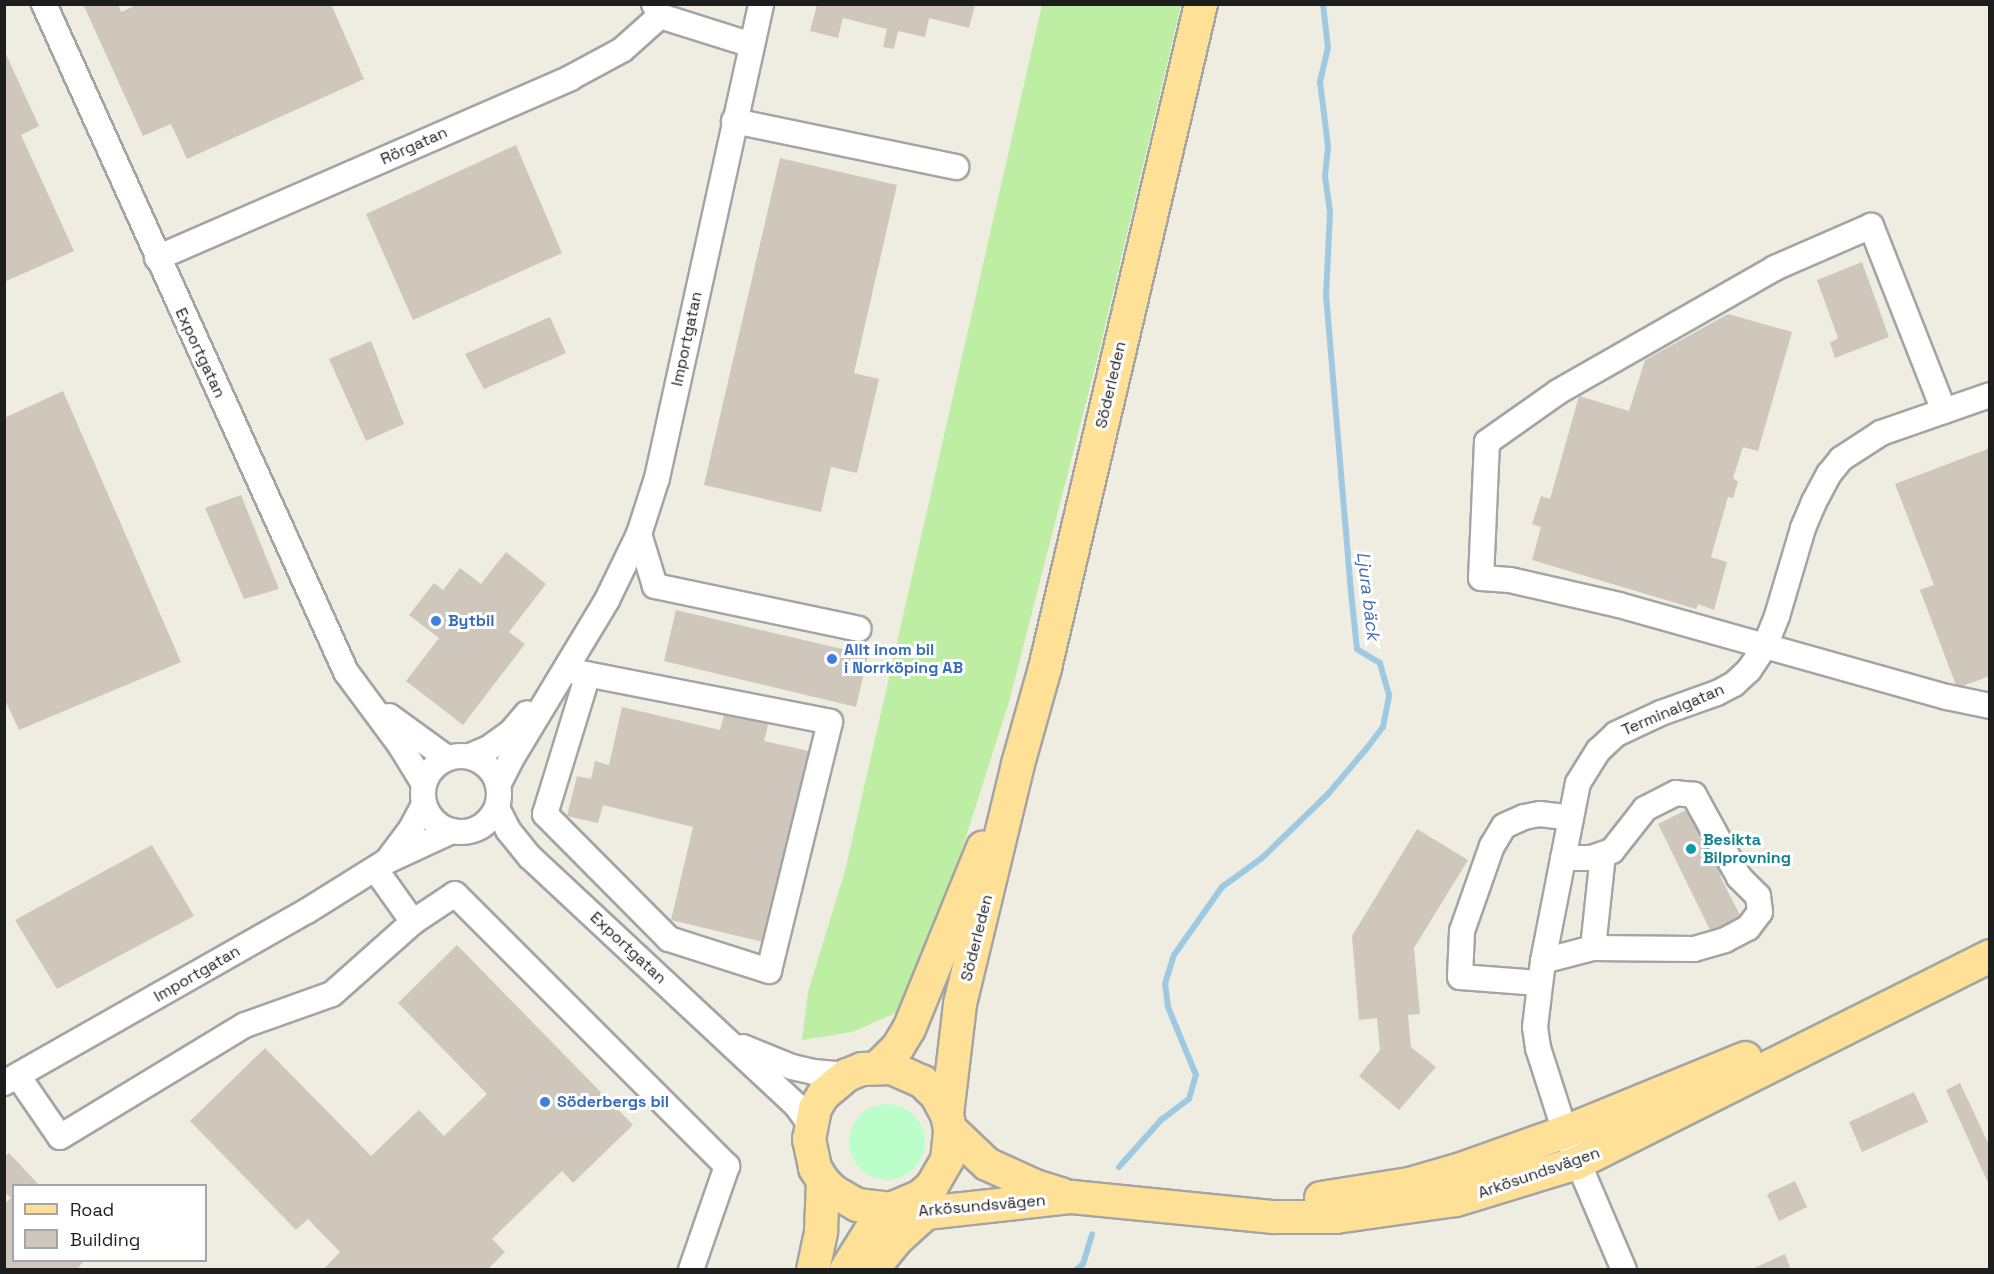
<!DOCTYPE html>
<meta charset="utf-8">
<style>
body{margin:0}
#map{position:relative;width:1994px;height:1274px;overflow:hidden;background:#efede2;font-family:"Space Grotesk",sans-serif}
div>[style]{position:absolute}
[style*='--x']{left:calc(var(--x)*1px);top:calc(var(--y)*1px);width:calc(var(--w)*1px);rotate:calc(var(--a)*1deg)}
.grass>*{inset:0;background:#beeea3}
.park>*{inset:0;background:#bbfec9}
.round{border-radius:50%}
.stream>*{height:6px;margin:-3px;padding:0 3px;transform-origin:3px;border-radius:3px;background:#9fc9e1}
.building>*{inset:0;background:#cfc7bb}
.roads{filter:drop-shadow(2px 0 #a4a4a4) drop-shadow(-2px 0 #a4a4a4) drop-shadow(0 2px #a4a4a4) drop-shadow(0 -2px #a4a4a4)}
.minor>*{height:24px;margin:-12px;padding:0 12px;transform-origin:12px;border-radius:12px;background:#fff}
.minor>.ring{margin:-12px;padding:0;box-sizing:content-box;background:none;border:24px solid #fff;border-radius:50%}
.major>*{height:32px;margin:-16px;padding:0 16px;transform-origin:16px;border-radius:16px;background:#ffe097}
.dots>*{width:16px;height:16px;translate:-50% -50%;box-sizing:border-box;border:3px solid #fff;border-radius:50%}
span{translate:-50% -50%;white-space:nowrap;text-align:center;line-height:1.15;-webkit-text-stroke:6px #fff;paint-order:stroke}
.street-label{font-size:16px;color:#1d1d1d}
.shop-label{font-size:16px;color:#366cbe;font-weight:700}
.left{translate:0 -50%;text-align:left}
.culture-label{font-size:16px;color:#0d838f;font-weight:700}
.water-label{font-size:18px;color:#426cb4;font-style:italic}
.frame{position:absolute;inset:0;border:6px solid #1d1d1d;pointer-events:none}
.legend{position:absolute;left:12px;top:1184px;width:195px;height:78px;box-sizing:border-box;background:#fff;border:2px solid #a5a5a5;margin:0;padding:8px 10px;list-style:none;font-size:18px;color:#1d1d1d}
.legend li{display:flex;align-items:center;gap:12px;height:30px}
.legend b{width:30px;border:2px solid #a5a5a5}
</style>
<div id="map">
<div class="grass">
<div style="clip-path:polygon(1042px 5px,1181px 5px,1100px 348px,1009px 702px,912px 1006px,852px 1032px,802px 1040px,808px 992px,845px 871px)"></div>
</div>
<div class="park">
<div class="round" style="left:849px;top:1104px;width:76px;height:76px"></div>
</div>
<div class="stream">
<div style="--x:1119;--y:1167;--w:63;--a:-48.2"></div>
<div style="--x:1161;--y:1120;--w:35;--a:-37"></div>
<div style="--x:1189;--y:1099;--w:25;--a:-74"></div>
<div style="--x:1196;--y:1075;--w:74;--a:-112.4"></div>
<div style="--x:1168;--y:1007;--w:23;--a:-97"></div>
<div style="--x:1165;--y:984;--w:30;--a:-73"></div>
<div style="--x:1174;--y:955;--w:83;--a:-54.8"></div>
<div style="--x:1222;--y:887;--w:49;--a:-35.9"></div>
<div style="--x:1262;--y:858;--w:92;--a:-44.1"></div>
<div style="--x:1328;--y:794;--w:60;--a:-49.7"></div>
<div style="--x:1367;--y:748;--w:26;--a:-53"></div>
<div style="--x:1383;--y:727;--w:33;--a:-79"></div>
<div style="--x:1389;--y:695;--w:33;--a:-106"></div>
<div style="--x:1380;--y:663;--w:27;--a:-149"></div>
<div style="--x:1357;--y:649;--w:57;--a:-96"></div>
<div style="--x:1351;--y:592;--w:296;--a:-94.8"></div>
<div style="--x:1326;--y:297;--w:85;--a:-87.3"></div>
<div style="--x:1330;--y:212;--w:36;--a:-98"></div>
<div style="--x:1325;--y:176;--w:30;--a:-84"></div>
<div style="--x:1328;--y:146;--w:64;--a:-97.1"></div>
<div style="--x:1320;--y:82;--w:35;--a:-77"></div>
<div style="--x:1328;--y:48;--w:44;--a:-96.5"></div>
<div style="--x:1076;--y:1270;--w:9;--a:-41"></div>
<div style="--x:1083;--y:1264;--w:31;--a:-73"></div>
</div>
<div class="building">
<div style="clip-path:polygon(83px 4px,118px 4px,121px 12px,139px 4px,331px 4px,364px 79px,187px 159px,171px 124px,143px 136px)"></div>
<div style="clip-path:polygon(817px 5px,975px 5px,969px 28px,929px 18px,925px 37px,898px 31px,894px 49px,883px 47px,887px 29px,843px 18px,838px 38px,810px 31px)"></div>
<div style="clip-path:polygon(4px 50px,39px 126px,21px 135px,74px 251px,4px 282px)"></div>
<div style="clip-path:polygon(516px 145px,562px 253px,413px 320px,366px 214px)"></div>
<div style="clip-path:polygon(780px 158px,897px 185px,854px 373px,879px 379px,857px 473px,831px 467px,821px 512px,704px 485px)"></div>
<div style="clip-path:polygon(1862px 262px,1889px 337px,1835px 358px,1830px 343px,1838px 338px,1817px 280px)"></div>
<div style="clip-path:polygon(1728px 314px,1792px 332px,1758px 451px,1743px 447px,1733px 478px,1738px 482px,1733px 498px,1728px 497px,1711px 557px,1727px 562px,1714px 610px,1698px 604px,1696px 609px,1532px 560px,1541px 527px,1532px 524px,1541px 496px,1550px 499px,1579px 396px,1629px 411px,1645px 360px)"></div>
<div style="clip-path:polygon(550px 317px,566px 353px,484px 389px,465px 354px)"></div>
<div style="clip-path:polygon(371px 341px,404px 424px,366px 441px,329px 359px)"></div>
<div style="clip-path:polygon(63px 391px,181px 662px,19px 730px,4px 698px,4px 418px)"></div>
<div style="clip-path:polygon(1990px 448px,1990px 676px,1957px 688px,1920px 590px,1934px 585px,1895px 484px)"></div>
<div style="clip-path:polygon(241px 495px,279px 589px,244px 599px,205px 508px)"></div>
<div style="clip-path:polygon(506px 552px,546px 584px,509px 632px,525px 644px,463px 725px,406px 681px,439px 638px,409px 615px,434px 583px,443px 590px,460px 568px,481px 584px)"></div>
<div style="clip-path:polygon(676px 610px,868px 655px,856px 707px,664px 661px)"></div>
<div style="clip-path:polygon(622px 707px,720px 730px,726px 707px,770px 717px,764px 741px,813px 752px,767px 943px,671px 920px,693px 827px,603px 805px,598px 823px,567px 816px,577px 776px,591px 779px,595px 761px,609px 765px)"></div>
<div style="clip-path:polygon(1692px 807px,1725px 874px,1720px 876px,1742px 919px,1712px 934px,1658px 824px)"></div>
<div style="clip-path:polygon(1417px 829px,1468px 860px,1414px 948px,1420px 1014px,1408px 1015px,1411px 1047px,1436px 1067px,1399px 1110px,1359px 1076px,1380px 1050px,1377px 1018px,1359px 1020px,1352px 936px)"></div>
<div style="clip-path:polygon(152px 845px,194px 916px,57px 989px,15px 920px)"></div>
<div style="clip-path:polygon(457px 945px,633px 1125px,573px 1183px,562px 1171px,492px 1239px,505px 1252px,487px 1270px,323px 1270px,340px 1252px,308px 1219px,296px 1230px,190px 1121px,265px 1048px,371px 1156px,419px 1110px,444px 1136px,487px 1094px,398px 1003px)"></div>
<div style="clip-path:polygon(1960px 1083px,1990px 1147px,1990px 1187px,1946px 1090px)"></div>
<div style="clip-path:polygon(1914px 1092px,1928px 1122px,1862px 1152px,1849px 1122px)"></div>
<div style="clip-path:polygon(9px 1153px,40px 1186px,14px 1186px,14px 1260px,85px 1260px,76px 1270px,4px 1270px,4px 1204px,11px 1198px,4px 1191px,4px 1157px)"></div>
<div style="clip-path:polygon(1795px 1181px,1807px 1207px,1779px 1221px,1767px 1194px)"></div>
<div style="clip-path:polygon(1785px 1254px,1791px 1270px,1750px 1270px)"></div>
</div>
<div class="roads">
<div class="minor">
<div style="--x:44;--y:4;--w:733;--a:65.67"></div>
<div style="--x:346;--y:672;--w:91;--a:53.5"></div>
<div style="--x:400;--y:745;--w:46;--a:58.4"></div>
<div style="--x:654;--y:4;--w:13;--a:63"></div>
<div style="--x:660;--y:16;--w:96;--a:17.5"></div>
<div style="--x:734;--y:121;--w:227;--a:11.7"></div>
<div style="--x:157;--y:258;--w:451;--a:-23.5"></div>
<div style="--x:570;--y:78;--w:59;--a:-28.3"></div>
<div style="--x:622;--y:50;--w:51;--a:-41.8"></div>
<div style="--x:1944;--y:411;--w:199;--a:-111.5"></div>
<div style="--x:1871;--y:226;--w:105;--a:156.4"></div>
<div style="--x:1775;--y:268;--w:250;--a:150.3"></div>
<div style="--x:1558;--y:392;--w:87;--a:144.8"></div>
<div style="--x:1487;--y:442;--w:136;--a:92.5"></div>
<div style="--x:1481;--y:578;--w:29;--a:4"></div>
<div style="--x:1510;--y:580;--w:112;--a:12.9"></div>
<div style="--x:1619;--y:605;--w:341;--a:15.7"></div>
<div style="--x:1947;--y:697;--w:44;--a:11.8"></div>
<div style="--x:639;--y:534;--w:54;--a:72.9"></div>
<div style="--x:655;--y:586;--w:208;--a:11.9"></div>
<div style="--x:566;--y:670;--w:269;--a:11.1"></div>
<div style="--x:830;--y:722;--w:256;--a:103.8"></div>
<div style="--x:769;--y:971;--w:105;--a:-162.3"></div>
<div style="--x:669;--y:939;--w:176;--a:-134.8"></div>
<div style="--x:545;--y:814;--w:146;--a:-72.9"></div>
<div style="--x:389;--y:716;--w:72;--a:35.9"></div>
<div class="ring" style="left:423px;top:756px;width:52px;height:52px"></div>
<div style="--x:470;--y:756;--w:21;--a:-23"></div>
<div style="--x:489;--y:748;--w:29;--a:-36"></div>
<div style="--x:512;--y:731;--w:23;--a:-50"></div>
<div style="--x:498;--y:785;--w:27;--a:-63"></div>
<div style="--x:510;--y:761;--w:188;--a:-58.9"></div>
<div style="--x:607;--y:600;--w:73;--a:-64.1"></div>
<div style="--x:639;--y:534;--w:59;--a:-72.2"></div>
<div style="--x:657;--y:478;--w:485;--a:-77.6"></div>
<div style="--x:497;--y:808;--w:25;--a:63"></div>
<div style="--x:508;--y:830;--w:35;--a:51"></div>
<div style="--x:530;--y:857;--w:364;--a:43"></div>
<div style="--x:796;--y:1105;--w:24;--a:54"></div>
<div style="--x:390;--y:857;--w:35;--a:-53"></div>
<div style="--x:411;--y:829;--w:27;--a:-62"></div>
<div style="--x:376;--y:870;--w:64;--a:54.6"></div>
<div style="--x:413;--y:922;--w:50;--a:-33.7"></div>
<div style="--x:455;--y:894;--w:385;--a:45"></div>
<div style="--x:727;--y:1166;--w:110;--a:109.1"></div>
<div style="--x:1593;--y:948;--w:94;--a:-83.9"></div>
<div style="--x:1543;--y:961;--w:52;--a:-14.6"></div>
<div style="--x:1593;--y:948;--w:101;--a:0.6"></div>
<div style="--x:1694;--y:949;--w:32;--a:-16"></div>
<div style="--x:1725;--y:940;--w:26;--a:-28"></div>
<div style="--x:1748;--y:928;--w:20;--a:-53"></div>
<div style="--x:1760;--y:912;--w:16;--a:-97"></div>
<div style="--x:1758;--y:896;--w:27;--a:-135"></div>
<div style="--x:1739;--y:877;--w:94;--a:-118.8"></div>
<div style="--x:1694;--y:795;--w:18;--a:-174"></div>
<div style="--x:1676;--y:793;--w:35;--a:153"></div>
<div style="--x:1645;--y:809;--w:53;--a:128.2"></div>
<div style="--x:1612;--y:851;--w:22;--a:162"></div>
<div style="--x:1591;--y:858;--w:28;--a:180"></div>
<div style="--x:1539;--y:983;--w:79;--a:-175.7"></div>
<div style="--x:1460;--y:977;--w:46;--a:-87.5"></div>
<div style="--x:1462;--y:931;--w:90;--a:-70.6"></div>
<div style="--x:1492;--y:846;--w:23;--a:-59"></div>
<div style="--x:1504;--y:826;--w:22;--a:-24"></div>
<div style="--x:1524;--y:817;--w:16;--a:-11"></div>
<div style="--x:1540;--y:814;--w:31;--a:7"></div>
<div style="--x:743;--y:1047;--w:53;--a:22.2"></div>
<div style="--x:792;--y:1067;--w:23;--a:13"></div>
<div style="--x:814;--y:1072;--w:33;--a:5"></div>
<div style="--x:18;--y:1076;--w:74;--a:55.5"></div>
<div style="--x:60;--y:1137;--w:216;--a:-31.2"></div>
<div style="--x:245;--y:1025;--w:92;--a:-19.6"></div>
<div style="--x:332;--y:994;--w:108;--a:-41.6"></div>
<div style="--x:4;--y:1083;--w:348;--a:-29.6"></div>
<div style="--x:307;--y:911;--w:94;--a:-32"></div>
<div style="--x:387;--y:861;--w:72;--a:-24.8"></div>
<div style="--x:1624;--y:1270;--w:150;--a:-113.1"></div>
<div style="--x:1565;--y:1132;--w:88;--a:-107.8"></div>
<div style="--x:1538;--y:1048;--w:21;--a:-98"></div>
<div style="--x:1535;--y:1027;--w:66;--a:-83.1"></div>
<div style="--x:1543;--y:961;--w:181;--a:-78.9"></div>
<div style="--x:1578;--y:783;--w:39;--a:-58"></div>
<div style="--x:1599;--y:750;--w:23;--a:-43"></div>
<div style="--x:1616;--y:734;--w:50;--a:-25"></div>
<div style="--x:1661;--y:713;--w:59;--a:-19.7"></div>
<div style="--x:1717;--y:693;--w:19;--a:-28"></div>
<div style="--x:1734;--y:684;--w:21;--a:-43"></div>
<div style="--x:1749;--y:670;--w:29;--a:-56"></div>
<div style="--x:1765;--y:646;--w:32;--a:-68"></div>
<div style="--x:1777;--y:616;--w:92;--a:-73.5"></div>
<div style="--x:1803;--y:528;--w:28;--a:-67"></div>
<div style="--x:1814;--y:502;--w:32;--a:-62"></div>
<div style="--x:1829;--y:474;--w:19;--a:-51"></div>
<div style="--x:1841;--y:459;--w:48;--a:-33"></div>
<div style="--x:1881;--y:433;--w:115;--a:-19.2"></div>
</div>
<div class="major">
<div style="--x:878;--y:1067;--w:28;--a:-45"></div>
<div style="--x:898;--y:1047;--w:21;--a:-59"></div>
<div style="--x:909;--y:1029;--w:196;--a:-67.8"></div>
<div style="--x:947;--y:1115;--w:112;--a:-83.3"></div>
<div style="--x:960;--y:1004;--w:247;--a:-76.4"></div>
<div style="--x:1018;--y:764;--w:100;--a:-74.3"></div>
<div style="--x:1045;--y:668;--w:682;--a:-76.78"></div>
<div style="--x:950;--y:1129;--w:51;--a:43.4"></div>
<div style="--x:987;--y:1164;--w:53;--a:24.6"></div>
<div style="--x:1035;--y:1186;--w:28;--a:17"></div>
<div style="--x:1321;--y:1198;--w:89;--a:-9"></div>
<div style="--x:1409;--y:1184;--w:54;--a:-16.1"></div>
<div style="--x:1461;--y:1169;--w:110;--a:-19.6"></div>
<div style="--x:1565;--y:1132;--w:195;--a:-22.3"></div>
<div style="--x:893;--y:1208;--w:30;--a:-23"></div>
<div style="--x:921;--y:1196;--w:15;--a:-42"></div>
<div style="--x:932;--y:1186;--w:30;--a:-60"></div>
<div style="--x:947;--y:1160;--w:31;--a:-84"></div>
<div style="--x:950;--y:1129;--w:14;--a:-102"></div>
<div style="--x:947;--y:1115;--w:21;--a:-118"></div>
<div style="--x:937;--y:1096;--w:20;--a:-135"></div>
<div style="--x:923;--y:1082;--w:34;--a:-156"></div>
<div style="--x:892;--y:1068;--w:30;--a:178"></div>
<div style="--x:862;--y:1069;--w:16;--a:158"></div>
<div style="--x:847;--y:1075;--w:31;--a:140"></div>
<div style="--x:823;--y:1095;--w:16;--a:120"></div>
<div style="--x:815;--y:1109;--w:31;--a:101"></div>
<div style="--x:809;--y:1139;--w:30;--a:78"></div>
<div style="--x:815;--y:1168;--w:15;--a:58"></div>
<div style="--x:823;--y:1181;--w:14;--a:45"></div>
<div style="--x:833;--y:1191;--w:28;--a:30"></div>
<div style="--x:857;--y:1205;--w:69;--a:6.6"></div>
<div style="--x:926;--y:1213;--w:147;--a:-6.3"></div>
<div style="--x:1072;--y:1197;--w:203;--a:5.7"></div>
<div style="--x:1274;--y:1217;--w:62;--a:0"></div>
<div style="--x:1336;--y:1217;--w:121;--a:-8.1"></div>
<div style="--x:1456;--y:1200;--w:127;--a:-17"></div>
<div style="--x:1577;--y:1163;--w:462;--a:-26.6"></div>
<div style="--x:813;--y:1270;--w:40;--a:-78"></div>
<div style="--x:821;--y:1231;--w:50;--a:-87.7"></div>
<div style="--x:846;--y:1270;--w:72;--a:-58.1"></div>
<div style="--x:872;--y:1270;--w:40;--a:-51"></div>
<div style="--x:897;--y:1239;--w:39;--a:-42"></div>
</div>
</div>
<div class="dots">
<div style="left:436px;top:621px;background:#3f7fe0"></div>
<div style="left:832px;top:659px;background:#3f7fe0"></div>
<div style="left:1691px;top:849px;background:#0f9aa8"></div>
<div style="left:545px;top:1102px;background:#3f7fe0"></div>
</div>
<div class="street-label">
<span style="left:414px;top:146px;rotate:-24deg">Rörgatan</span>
<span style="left:687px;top:339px;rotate:-78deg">Importgatan</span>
<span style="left:200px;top:353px;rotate:65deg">Exportgatan</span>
<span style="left:1111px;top:385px;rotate:-77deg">Söderleden</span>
<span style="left:1673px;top:710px;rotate:-23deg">Terminalgatan</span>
<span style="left:977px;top:938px;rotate:-76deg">Söderleden</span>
<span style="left:628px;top:948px;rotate:43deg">Exportgatan</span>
<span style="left:197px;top:974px;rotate:-30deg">Importgatan</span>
<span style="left:1539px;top:1173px;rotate:-19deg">Arkösundsvägen</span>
<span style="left:982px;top:1206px;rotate:-5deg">Arkösundsvägen</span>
</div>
<div class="shop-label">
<span class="left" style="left:448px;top:621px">Bytbil</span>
<span class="left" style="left:844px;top:659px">Allt inom bil<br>i Norrköping AB</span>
<span class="left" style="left:557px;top:1102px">Söderbergs bil</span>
</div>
<div class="culture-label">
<span class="left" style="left:1703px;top:849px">Besikta<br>Bilprovning</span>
</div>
<div class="water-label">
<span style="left:1368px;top:596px;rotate:83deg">Ljura bäck</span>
</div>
<div class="frame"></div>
<ul class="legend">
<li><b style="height:8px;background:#ffe097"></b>Road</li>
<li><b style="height:16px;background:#cfc7bb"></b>Building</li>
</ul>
</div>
